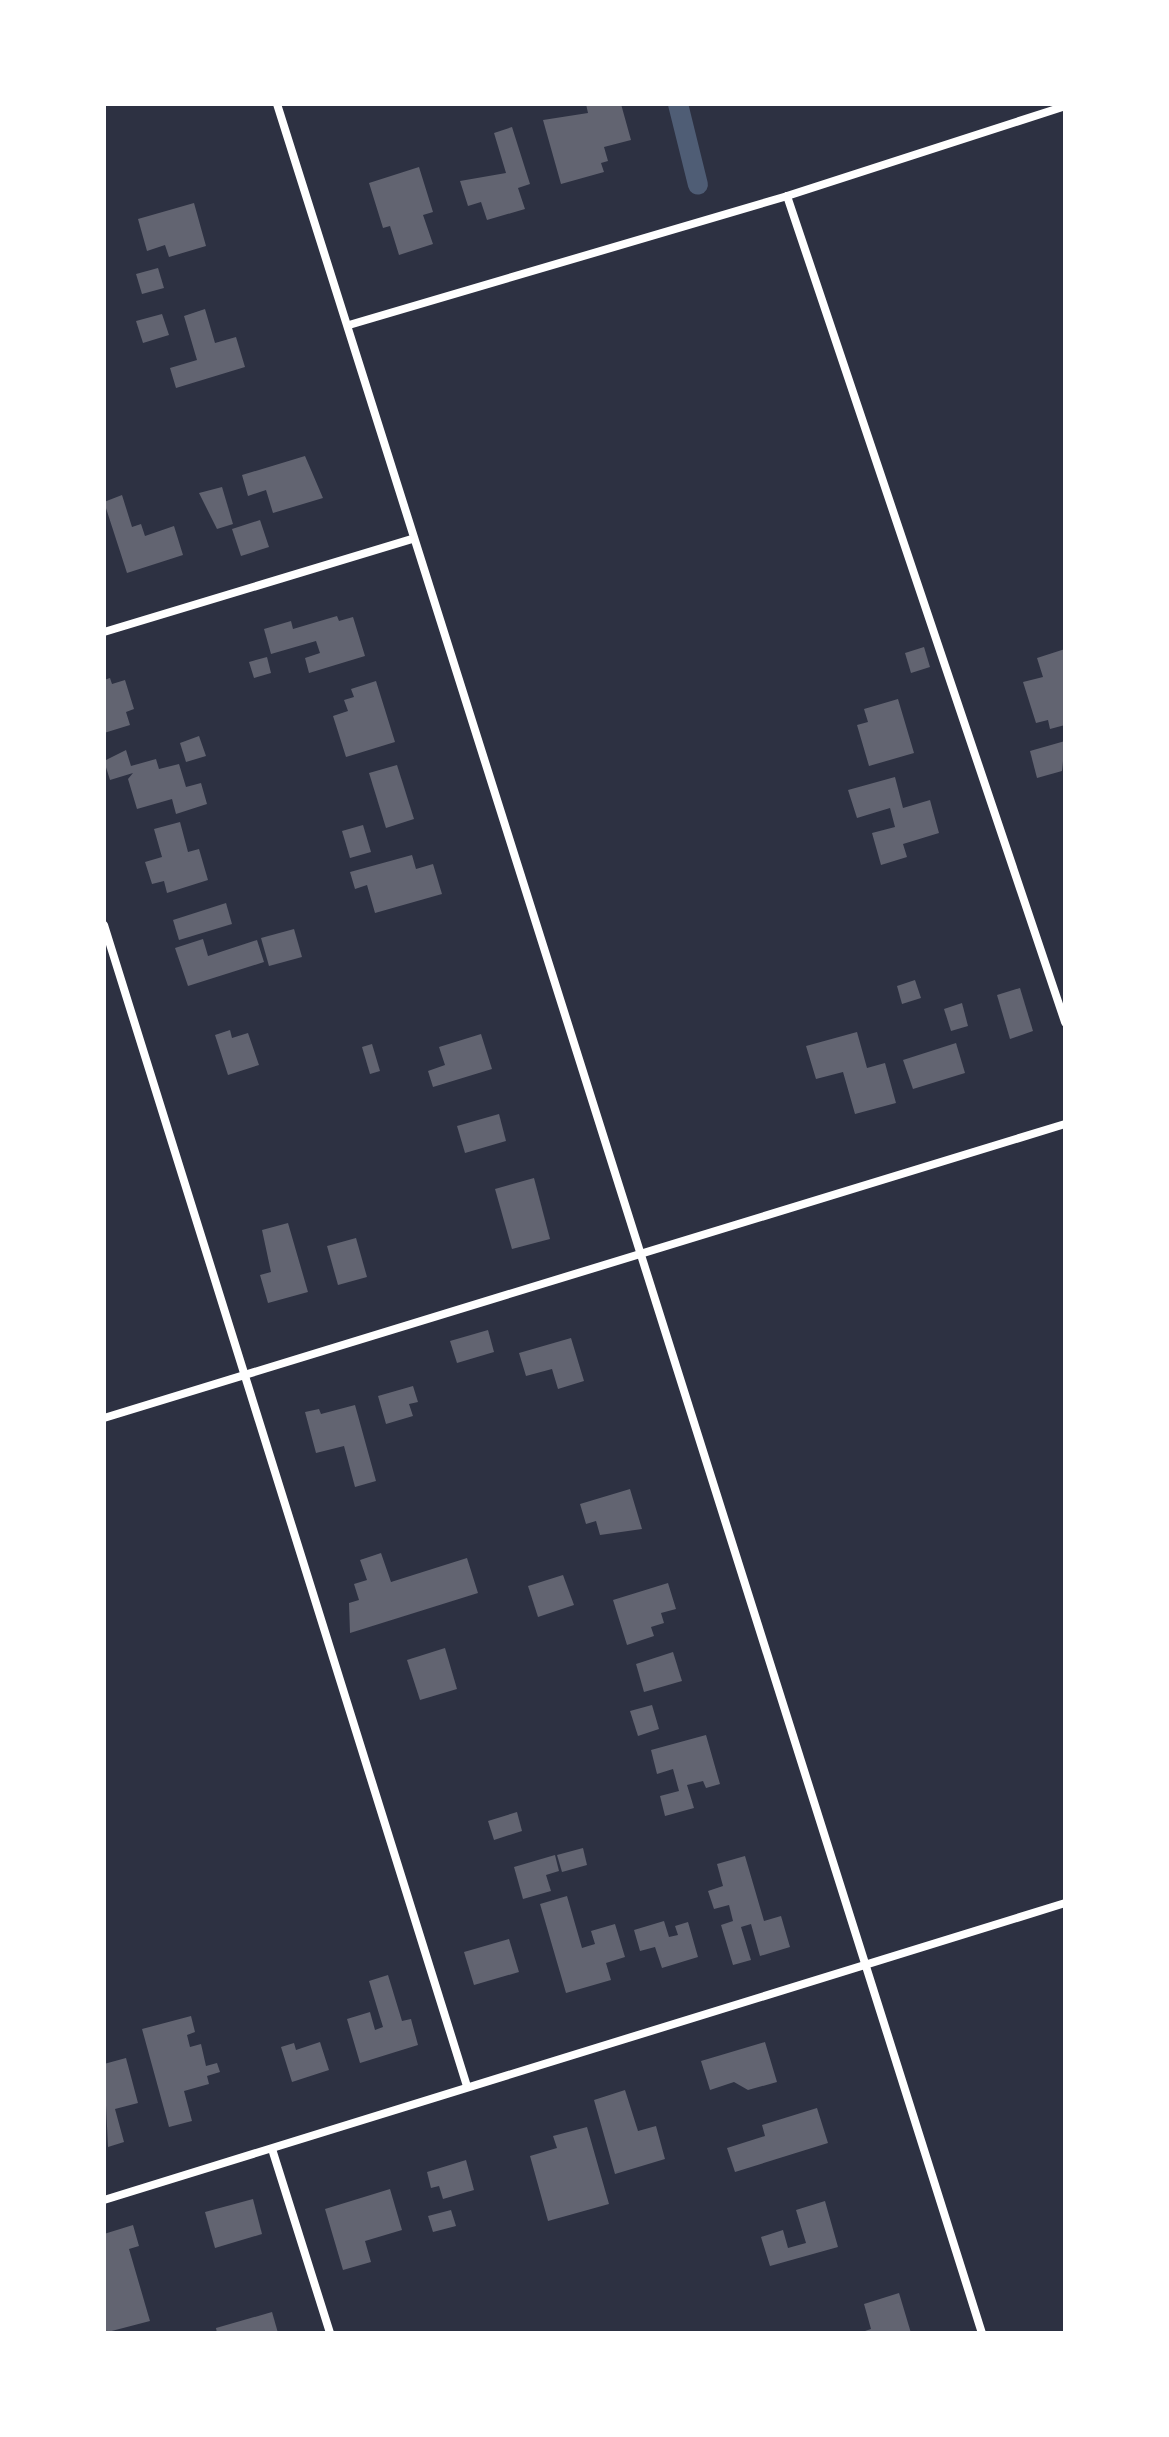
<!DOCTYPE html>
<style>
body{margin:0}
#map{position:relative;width:1169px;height:2437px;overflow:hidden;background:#2d3142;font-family:Signika,sans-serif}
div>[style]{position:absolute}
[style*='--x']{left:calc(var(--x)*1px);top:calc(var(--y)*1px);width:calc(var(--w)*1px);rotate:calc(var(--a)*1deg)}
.canal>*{height:20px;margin:-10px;padding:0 10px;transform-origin:10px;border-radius:10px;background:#4f5d75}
.building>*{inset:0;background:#626471}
.minor>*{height:8px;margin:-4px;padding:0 4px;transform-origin:4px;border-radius:4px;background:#fff}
span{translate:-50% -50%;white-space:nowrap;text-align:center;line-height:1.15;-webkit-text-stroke:8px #fff;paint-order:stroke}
.frame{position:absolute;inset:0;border:106px solid #fff;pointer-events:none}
</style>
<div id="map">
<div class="canal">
<div style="--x:678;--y:104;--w:83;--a:76.1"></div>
</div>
<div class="building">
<div style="clip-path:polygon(586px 104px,621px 104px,631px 140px,604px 147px,608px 161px,601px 163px,604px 172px,561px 184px,543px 120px,588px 113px)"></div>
<div style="clip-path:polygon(512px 127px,530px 184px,518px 188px,525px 209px,487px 220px,481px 202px,468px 206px,460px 181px,506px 173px,494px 133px)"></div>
<div style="clip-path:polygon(419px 167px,433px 212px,423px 215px,433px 244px,399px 255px,390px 226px,383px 228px,369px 183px)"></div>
<div style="clip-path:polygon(194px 203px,206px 246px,169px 257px,165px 245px,147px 251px,138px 219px)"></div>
<div style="clip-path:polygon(158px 268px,164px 288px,142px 294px,136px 274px)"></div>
<div style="clip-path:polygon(205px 309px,215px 343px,236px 337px,245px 367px,176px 388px,170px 368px,197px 360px,184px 316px)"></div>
<div style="clip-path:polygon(162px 314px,169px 335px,143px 343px,136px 321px)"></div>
<div style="clip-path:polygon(305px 456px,323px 498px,273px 513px,266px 490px,248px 496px,242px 475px)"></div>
<div style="clip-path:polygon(222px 487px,233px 524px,217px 529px,199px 493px)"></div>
<div style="clip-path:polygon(122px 495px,132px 527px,141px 524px,145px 536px,174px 526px,183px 555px,127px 573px,104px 502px)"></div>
<div style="clip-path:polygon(260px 520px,269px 547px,241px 556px,232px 529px)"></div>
<div style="clip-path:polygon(337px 616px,339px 621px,353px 617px,365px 656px,309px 673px,305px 658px,320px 653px,316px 641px,271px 654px,264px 629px,291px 621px,293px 629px)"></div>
<div style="clip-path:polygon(924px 647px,930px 667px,911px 673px,905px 653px)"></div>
<div style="clip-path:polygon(1065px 649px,1065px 725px,1050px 729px,1048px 720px,1036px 723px,1023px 682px,1043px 677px,1037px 658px)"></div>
<div style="clip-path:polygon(267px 657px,271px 673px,254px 678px,249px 662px)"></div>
<div style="clip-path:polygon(110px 678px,112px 684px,125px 680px,134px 709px,126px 712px,130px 725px,104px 733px,104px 680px)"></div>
<div style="clip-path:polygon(376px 681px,395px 742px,346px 757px,333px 716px,348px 711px,344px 700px,354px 697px,351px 689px)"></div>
<div style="clip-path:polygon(898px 699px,914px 753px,869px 766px,857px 725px,868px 722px,864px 709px)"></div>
<div style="clip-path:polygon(199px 736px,206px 756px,186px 762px,180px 743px)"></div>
<div style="clip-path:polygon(1065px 741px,1062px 771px,1037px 778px,1030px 751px)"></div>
<div style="clip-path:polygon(126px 750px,131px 766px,156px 759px,159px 769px,179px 764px,186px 787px,201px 783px,207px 804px,176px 814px,172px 799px,137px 809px,128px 779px,133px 773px,110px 780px,104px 761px)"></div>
<div style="clip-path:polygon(397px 765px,414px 819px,386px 828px,369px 773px)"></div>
<div style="clip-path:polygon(895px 777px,903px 808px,930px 800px,939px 833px,903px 844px,907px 857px,881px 865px,872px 833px,895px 827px,890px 808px,857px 818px,848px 790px)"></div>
<div style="clip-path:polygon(180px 822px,188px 852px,199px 849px,208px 880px,167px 893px,164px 881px,152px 884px,145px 862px,162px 857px,154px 829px)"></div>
<div style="clip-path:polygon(363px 825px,371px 852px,350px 858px,342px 831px)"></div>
<div style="clip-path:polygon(412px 855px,416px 869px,433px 864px,442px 894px,375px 913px,367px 885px,355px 889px,350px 872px)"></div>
<div style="clip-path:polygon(226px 903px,232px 924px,179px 940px,173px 920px)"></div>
<div style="clip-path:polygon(294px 929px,302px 957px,269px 966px,261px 938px)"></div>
<div style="clip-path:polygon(203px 939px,208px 956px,257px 940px,264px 962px,188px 986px,175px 948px)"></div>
<div style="clip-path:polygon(915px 980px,921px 998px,902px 1004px,897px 986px)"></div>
<div style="clip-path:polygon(1020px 988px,1033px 1031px,1010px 1039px,997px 995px)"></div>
<div style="clip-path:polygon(962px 1003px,968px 1026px,951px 1031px,944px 1009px)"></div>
<div style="clip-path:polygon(230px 1030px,232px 1038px,248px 1033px,259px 1065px,228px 1075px,215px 1035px)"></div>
<div style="clip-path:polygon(857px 1032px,867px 1068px,885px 1063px,896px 1103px,855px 1114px,843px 1072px,816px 1079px,806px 1046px)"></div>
<div style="clip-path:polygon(481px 1034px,492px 1069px,433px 1087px,428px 1071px,445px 1065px,439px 1047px)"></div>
<div style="clip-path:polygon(956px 1043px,965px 1073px,913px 1089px,903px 1060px)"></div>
<div style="clip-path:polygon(372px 1044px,380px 1071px,370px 1074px,362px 1047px)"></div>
<div style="clip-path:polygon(499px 1114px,506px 1141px,465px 1153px,457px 1126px)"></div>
<div style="clip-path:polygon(534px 1178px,550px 1239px,512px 1249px,495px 1189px)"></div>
<div style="clip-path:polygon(288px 1223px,308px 1292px,268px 1303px,260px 1275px,271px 1272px,262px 1230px)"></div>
<div style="clip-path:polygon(356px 1238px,367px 1277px,338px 1285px,327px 1246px)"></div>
<div style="clip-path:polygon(488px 1330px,494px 1352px,457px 1363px,450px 1341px)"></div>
<div style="clip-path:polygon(571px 1338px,584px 1381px,558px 1389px,552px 1369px,526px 1376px,519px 1353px)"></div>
<div style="clip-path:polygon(413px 1386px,418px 1402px,409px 1404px,413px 1416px,386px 1424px,378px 1396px)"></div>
<div style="clip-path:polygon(355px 1405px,376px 1481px,355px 1487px,344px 1446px,316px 1453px,305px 1412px,319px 1409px,321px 1414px)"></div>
<div style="clip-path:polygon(630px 1489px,642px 1529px,600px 1535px,596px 1521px,586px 1524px,580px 1504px)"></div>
<div style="clip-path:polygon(381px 1553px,391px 1582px,467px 1558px,478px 1593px,350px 1633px,349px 1603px,359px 1600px,354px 1584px,367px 1580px,360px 1560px)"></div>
<div style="clip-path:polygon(563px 1575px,574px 1605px,538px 1617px,528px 1586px)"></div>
<div style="clip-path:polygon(668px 1583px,676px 1609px,661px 1613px,664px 1623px,651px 1627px,654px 1636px,627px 1645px,613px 1600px)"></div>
<div style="clip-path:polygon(445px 1648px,457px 1689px,420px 1700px,407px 1660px)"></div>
<div style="clip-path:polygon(673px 1652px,682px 1681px,644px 1692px,636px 1664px)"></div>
<div style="clip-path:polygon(652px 1705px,659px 1729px,638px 1736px,630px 1711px)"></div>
<div style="clip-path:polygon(706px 1735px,720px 1784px,706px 1788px,703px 1781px,687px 1785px,694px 1808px,665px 1816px,660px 1796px,679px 1791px,673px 1769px,657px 1774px,651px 1750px)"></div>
<div style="clip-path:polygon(517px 1812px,522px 1831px,494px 1840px,488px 1821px)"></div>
<div style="clip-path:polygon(583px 1848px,587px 1865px,562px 1872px,557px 1855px)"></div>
<div style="clip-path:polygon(555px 1855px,559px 1871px,546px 1875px,551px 1891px,523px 1899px,514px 1867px)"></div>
<div style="clip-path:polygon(745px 1856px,764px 1921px,781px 1916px,790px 1947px,760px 1956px,751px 1924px,741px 1927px,751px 1960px,733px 1965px,721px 1925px,733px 1921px,729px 1905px,714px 1909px,708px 1891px,723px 1886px,717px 1864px)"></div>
<div style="clip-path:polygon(567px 1896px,582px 1948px,595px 1944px,591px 1931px,615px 1924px,625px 1957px,606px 1963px,611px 1980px,566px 1993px,540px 1904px)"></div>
<div style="clip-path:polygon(664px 1921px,669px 1937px,678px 1935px,675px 1926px,688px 1922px,698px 1957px,662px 1968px,655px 1947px,640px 1951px,634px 1930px)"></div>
<div style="clip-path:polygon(509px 1939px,519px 1972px,474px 1985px,464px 1952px)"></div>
<div style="clip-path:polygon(388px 1975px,402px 2021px,411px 2019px,418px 2045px,360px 2063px,347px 2019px,370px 2012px,375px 2030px,383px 2027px,369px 1981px)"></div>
<div style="clip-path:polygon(191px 2016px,195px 2032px,187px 2035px,190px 2047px,201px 2044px,206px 2066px,217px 2063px,220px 2072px,207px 2076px,209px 2084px,184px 2091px,192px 2121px,169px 2127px,142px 2029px)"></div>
<div style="clip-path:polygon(320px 2042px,329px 2070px,292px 2082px,281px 2047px,294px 2043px,296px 2050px)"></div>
<div style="clip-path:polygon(765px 2042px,777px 2082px,748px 2090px,734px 2082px,710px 2090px,701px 2061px)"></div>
<div style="clip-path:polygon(126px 2058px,138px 2103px,115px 2109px,124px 2142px,108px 2147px,104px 2064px)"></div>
<div style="clip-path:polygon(625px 2090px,638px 2131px,656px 2126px,665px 2159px,615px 2174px,594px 2100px)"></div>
<div style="clip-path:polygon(817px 2108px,828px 2143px,735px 2172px,727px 2148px,765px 2136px,762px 2125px)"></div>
<div style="clip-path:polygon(587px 2127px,609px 2204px,548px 2221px,530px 2156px,557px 2148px,553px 2136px)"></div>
<div style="clip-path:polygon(466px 2160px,474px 2190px,443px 2199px,439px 2186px,431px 2188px,427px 2172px)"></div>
<div style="clip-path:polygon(390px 2189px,402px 2230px,365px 2241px,371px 2262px,343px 2270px,325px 2209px)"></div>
<div style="clip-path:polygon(253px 2199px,262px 2234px,215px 2248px,205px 2212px)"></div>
<div style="clip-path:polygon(825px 2201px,838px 2247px,770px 2266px,761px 2237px,783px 2230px,788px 2248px,806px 2243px,796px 2210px)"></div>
<div style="clip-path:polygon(451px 2210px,456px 2226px,433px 2232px,428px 2216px)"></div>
<div style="clip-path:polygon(133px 2225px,139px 2246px,129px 2249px,150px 2321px,104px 2333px,104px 2234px)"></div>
<div style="clip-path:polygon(899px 2293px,911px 2333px,859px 2333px,871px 2329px,864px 2304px)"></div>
<div style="clip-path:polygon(272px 2312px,278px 2333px,217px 2333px,216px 2328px)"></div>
</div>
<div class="minor">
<div style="--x:277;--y:104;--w:2338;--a:72.45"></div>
<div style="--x:787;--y:196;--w:872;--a:71.4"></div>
<div style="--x:349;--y:325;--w:457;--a:-16.4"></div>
<div style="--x:787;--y:196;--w:292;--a:-17.9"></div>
<div style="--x:104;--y:632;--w:323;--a:-16.8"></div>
<div style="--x:104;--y:925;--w:1216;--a:72.64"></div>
<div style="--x:104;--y:1418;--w:1005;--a:-17.01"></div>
<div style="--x:272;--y:2149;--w:193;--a:72.5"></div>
<div style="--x:104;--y:2200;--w:1006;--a:-17.17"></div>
</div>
<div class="frame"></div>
</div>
